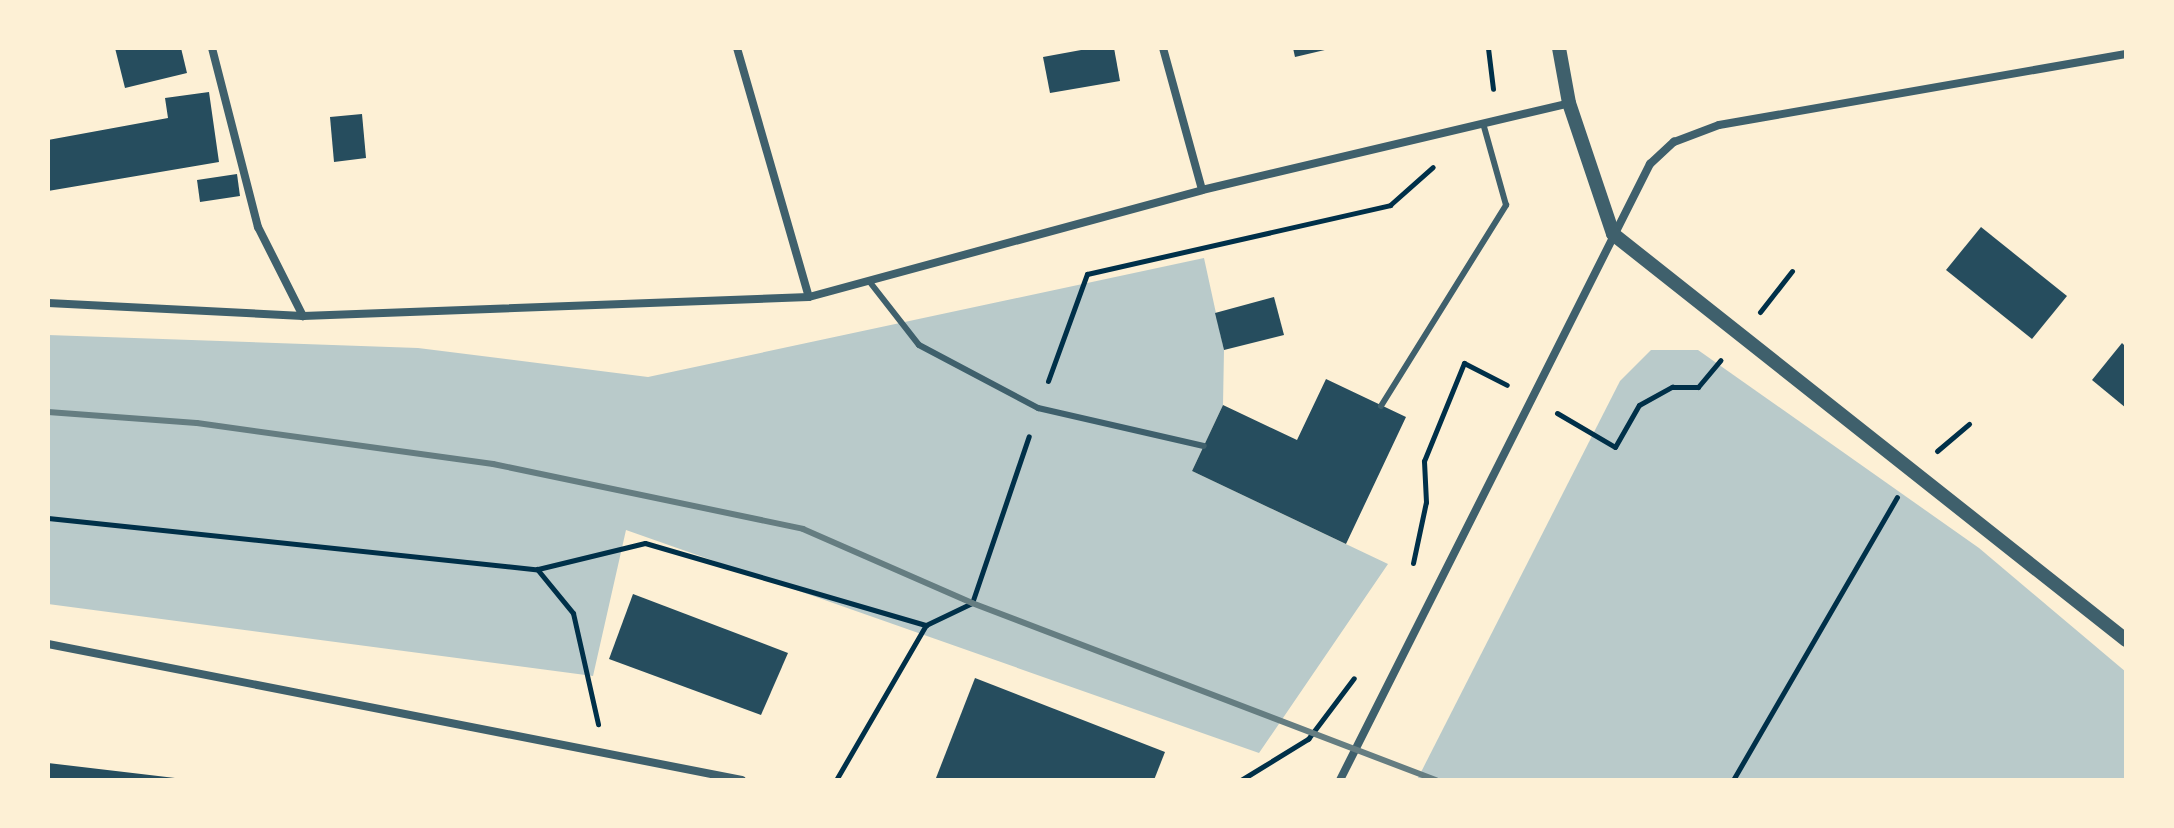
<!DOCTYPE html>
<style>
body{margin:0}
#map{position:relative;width:2174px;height:828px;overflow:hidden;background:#fdf0d5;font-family:Lato,sans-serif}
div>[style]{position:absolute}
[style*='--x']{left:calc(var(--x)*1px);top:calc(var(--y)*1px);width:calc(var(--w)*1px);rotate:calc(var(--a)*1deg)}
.green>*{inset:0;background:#b9caca}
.building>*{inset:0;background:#264d5e}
.path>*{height:5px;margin:-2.5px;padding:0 2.5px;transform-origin:2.5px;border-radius:2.5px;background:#003049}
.service>*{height:6px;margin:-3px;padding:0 3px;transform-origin:3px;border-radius:3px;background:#3f606c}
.minor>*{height:8px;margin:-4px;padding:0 4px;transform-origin:4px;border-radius:4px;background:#3f606c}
.tertiary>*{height:14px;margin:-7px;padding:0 7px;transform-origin:7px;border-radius:7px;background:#3f606c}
.rail>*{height:6px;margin:-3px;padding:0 3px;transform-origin:3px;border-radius:3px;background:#657d81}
span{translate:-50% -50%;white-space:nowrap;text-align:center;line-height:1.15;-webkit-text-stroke:7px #fdf0d5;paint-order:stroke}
.frame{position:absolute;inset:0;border:50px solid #fdf0d5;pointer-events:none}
</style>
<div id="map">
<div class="green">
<div style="clip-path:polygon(1204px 258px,1224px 350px,1223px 405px,1192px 471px,1388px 564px,1259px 753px,626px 530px,593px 676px,48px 604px,48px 335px,418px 348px,648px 377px)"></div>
<div style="clip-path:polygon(1651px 350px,1698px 350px,1979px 548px,2126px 672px,2126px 780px,1417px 780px,1620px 381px)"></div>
</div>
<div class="building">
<div style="clip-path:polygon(115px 48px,181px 48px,187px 73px,125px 88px)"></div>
<div style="clip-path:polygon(1092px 48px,1114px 48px,1120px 81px,1050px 93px,1043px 57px)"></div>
<div style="clip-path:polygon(1293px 48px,1329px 48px,1329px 49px,1295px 57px)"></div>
<div style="clip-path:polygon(209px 92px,219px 162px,48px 191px,48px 140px,168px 118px,165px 98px)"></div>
<div style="clip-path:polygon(362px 114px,366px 158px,334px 162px,330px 117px)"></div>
<div style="clip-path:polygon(237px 174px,240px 196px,200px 202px,197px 180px)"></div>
<div style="clip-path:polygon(1981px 227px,2067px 296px,2032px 339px,1946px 270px)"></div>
<div style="clip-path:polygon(1274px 297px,1284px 335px,1224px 350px,1215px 313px)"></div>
<div style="clip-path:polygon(2122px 343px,2126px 347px,2126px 408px,2092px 380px)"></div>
<div style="clip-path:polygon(1326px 379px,1406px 417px,1346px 544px,1192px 471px,1223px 405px,1297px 440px)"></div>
<div style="clip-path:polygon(633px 594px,788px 653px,761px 715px,609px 659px)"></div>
<div style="clip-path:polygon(975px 678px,1165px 752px,1154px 780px,936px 778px)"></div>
<div style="clip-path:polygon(48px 763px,175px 778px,175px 780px,48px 780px)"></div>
</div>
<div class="path">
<div style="--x:1488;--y:48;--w:41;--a:83"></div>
<div style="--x:1760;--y:312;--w:52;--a:-52"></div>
<div style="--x:1048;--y:381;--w:114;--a:-70"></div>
<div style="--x:1087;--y:274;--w:311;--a:-12.8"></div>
<div style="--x:1390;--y:205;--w:57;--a:-41.5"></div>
<div style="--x:1557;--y:413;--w:67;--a:30.4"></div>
<div style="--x:1615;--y:447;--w:48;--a:-60.3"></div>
<div style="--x:1639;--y:405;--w:38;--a:-29"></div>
<div style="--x:1672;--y:387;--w:26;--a:0"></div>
<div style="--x:1698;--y:387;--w:35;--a:-50"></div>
<div style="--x:1937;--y:451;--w:42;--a:-40.2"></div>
<div style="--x:48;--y:518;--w:492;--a:6"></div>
<div style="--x:537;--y:569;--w:57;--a:50.7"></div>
<div style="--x:573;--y:613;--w:114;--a:77.3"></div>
<div style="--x:1413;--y:563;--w:62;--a:-78"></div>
<div style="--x:1426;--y:502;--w:41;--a:-92.8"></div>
<div style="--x:1424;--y:461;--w:106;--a:-67.8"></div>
<div style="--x:1464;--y:363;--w:48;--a:27.1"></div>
<div style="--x:538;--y:569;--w:110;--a:-13.7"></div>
<div style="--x:645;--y:543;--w:293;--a:16.3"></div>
<div style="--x:836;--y:780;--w:179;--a:-59.9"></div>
<div style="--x:926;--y:625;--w:51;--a:-25.6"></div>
<div style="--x:972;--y:603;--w:176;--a:-71.2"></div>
<div style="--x:1241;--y:780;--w:79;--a:-31.5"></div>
<div style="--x:1308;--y:739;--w:76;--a:-53"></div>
<div style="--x:1733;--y:780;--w:327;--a:-59.9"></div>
</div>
<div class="service">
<div style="--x:869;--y:281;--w:81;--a:52"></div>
<div style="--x:919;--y:345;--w:135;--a:27.9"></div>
<div style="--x:1038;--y:408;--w:170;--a:12.9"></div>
<div style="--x:1381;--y:406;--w:237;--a:-58.1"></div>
<div style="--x:1506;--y:205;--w:85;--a:-105.7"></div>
</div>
<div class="minor">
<div style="--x:212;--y:48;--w:185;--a:75.6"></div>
<div style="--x:258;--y:227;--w:100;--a:63.2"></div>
<div style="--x:737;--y:48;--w:259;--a:73.9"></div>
<div style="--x:1163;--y:48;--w:147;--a:74.6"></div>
<div style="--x:48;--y:303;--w:255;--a:2.9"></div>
<div style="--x:303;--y:316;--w:506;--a:-2.15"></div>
<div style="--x:809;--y:297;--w:407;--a:-15.2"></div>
<div style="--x:1202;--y:190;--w:377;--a:-13.3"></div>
<div style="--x:48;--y:644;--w:707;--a:11.09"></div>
<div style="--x:1340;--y:780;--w:690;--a:-63.29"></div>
<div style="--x:1650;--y:164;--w:33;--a:-43"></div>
<div style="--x:1674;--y:142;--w:48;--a:-20.7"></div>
<div style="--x:1719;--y:125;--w:413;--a:-9.9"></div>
</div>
<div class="tertiary">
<div style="--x:1559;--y:48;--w:56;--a:79.7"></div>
<div style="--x:1569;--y:103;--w:138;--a:71.4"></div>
<div style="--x:1613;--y:234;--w:654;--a:38.36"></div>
</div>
<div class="rail">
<div style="--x:48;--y:412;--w:149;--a:4.2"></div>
<div style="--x:197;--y:423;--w:299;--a:7.9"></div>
<div style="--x:493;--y:464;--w:317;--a:11.8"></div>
<div style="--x:803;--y:529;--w:184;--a:23.6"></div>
<div style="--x:972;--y:603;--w:497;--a:20.9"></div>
</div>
<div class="frame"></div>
</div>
